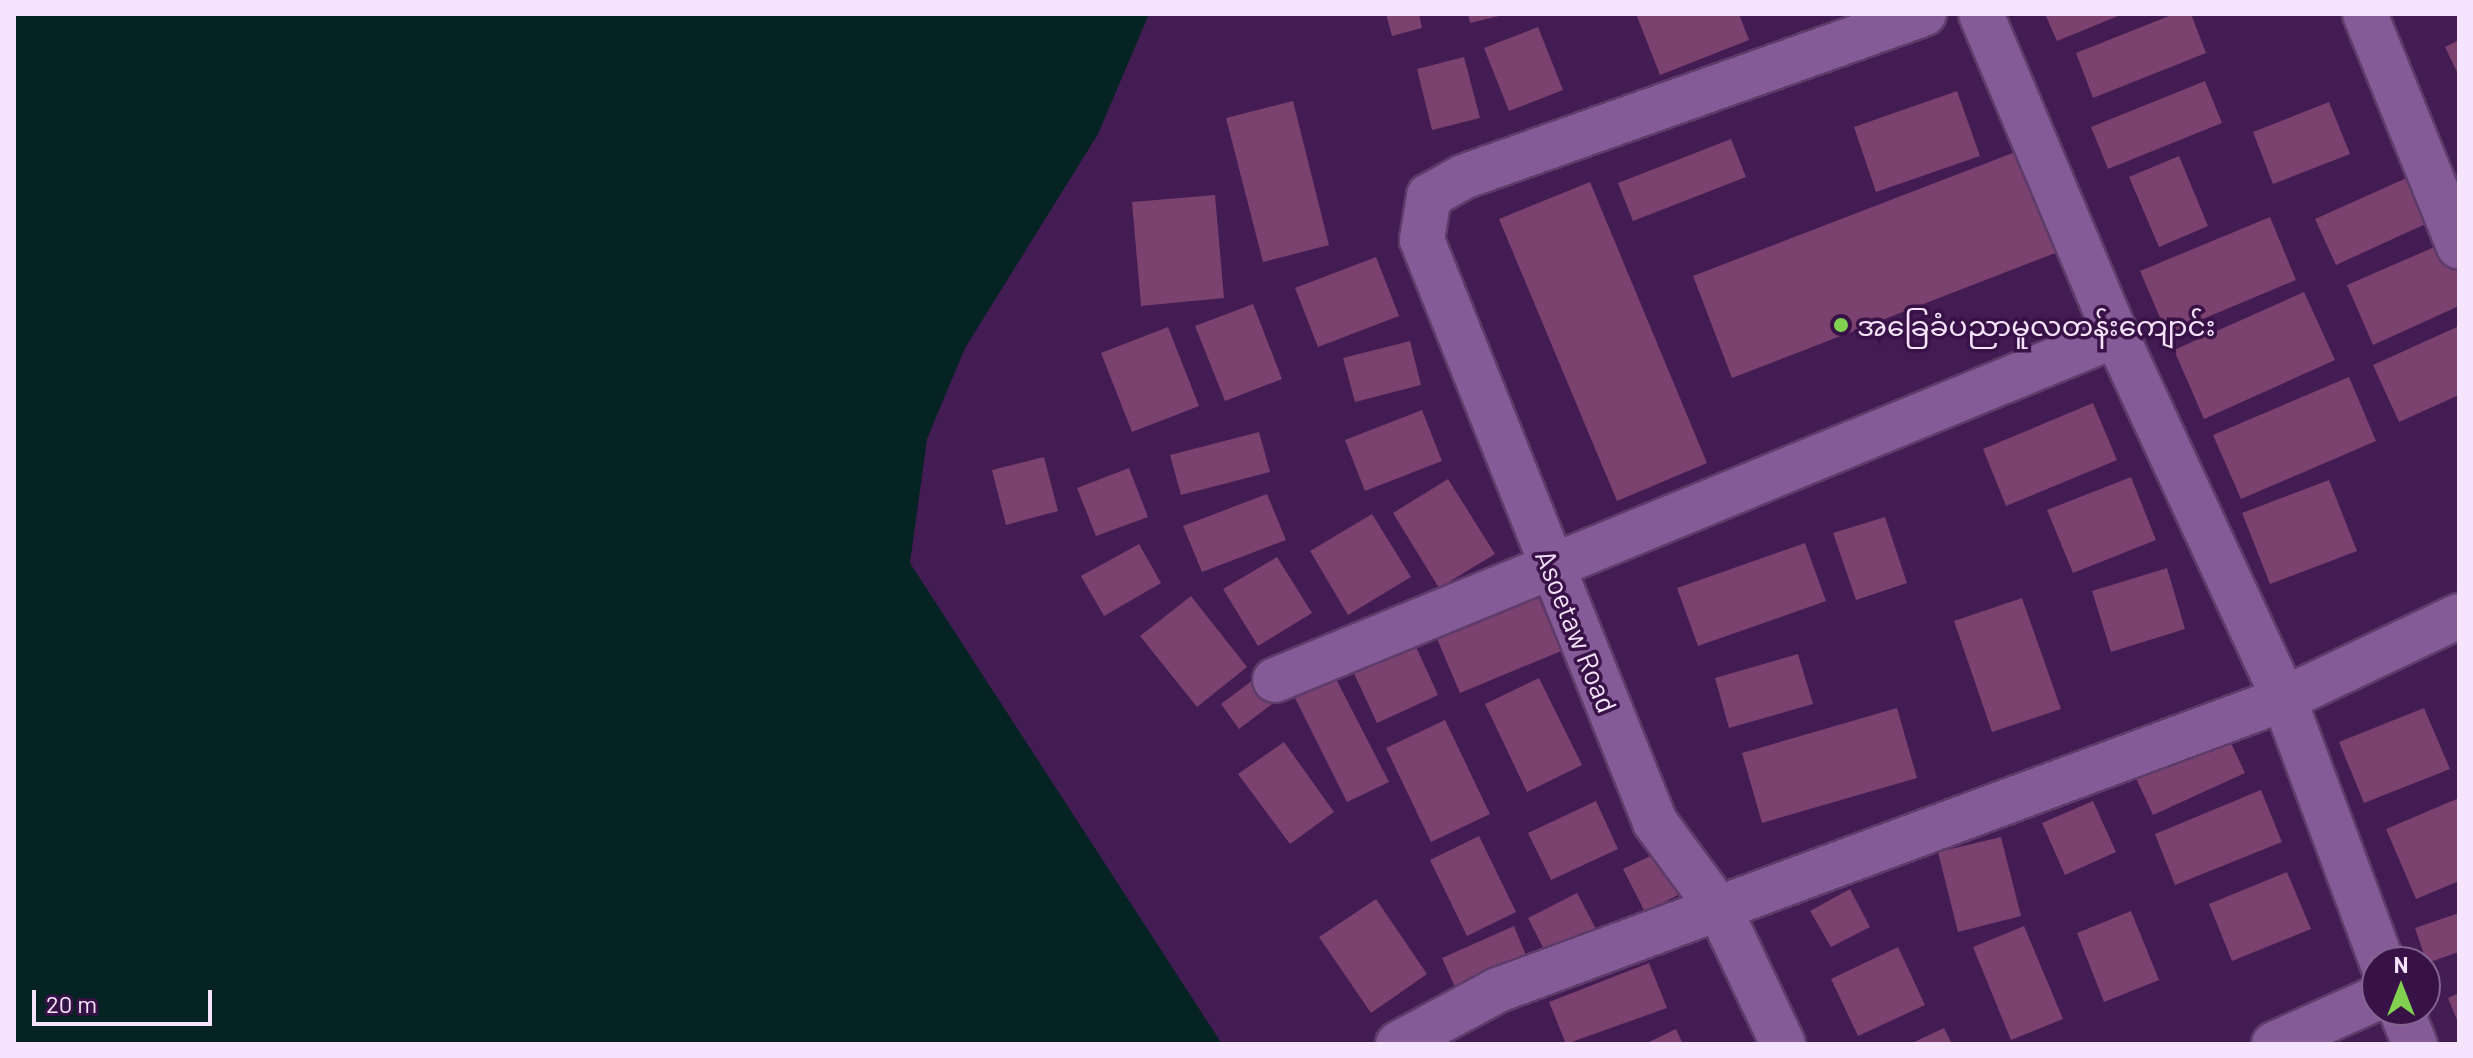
<!DOCTYPE html>
<meta charset="utf-8">
<style>
body{margin:0}
#map{position:relative;width:2473px;height:1058px;overflow:hidden;background:#421c52;font-family:Barlow,"Noto Sans Myanmar",sans-serif}
div>[style]{position:absolute}
[style*='--x']{left:calc(var(--x)*1px);top:calc(var(--y)*1px);width:calc(var(--w)*1px);rotate:calc(var(--a)*1deg)}
.water>*{inset:0;background:#062323}
.building>*{inset:0;background:#7b416f}
.roads{filter:drop-shadow(2px 0 #5e3c6a) drop-shadow(-2px 0 #5e3c6a) drop-shadow(0 2px #5e3c6a) drop-shadow(0 -2px #5e3c6a)}
.minor>*{height:44px;margin:-22px;padding:0 22px;transform-origin:22px;border-radius:22px;background:#845b96}
.dots>*{width:22px;height:22px;translate:-50% -50%;box-sizing:border-box;border:4px solid #381147;border-radius:50%}
span{translate:-50% -50%;white-space:nowrap;text-align:center;line-height:1.15;-webkit-text-stroke:7px #381147;paint-order:stroke}
.poi-label{font-size:28px;color:#f6e4ff}
.left{translate:0 -50%;text-align:left}
.street-label{font-size:28px;color:#f6e4ff}
.frame{position:absolute;inset:0;border:16px solid #f6e4ff;pointer-events:none}
.north{position:absolute;left:2361px;top:946px;width:80px;height:80px;box-sizing:border-box;background:#381147;border:2px solid #846591;border-radius:50%;rotate:0deg;font-size:22px;font-weight:700;line-height:32px;text-align:center;color:#f6e4ff}
.north::after{content:'';display:block;margin:auto;width:28px;height:36px;background:#82d04f;clip-path:polygon(50% 0,100% 100%,50% 72%,0 100%)}
.scale{position:absolute;left:32px;top:990px;width:180px;height:36px;box-sizing:border-box;border:4px solid #f6e4ff;border-top:0;padding-left:10px;font-size:24px;line-height:28px;white-space:nowrap;color:#f6e4ff;-webkit-text-stroke:6px #381147;paint-order:stroke}
</style>
<div id="map">
<div class="water">
<div style="clip-path:polygon(14px 14px,1149px 14px,1098px 134px,965px 348px,927px 439px,910px 563px,1222px 1044px,14px 1044px)"></div>
</div>
<div class="building">
<div style="clip-path:polygon(1386px 14px,1419px 14px,1422px 28px,1392px 36px)"></div>
<div style="clip-path:polygon(1468px 14px,1502px 14px,1503px 15px,1470px 23px)"></div>
<div style="clip-path:polygon(1636px 14px,1739px 14px,1749px 40px,1660px 75px)"></div>
<div style="clip-path:polygon(2045px 14px,2123px 14px,2057px 41px)"></div>
<div style="clip-path:polygon(2174px 14px,2191px 14px,2206px 53px,2093px 98px,2076px 53px)"></div>
<div style="clip-path:polygon(1538px 27px,1563px 90px,1509px 111px,1484px 48px)"></div>
<div style="clip-path:polygon(2459px 40px,2459px 76px,2445px 47px)"></div>
<div style="clip-path:polygon(1464px 57px,1480px 118px,1432px 130px,1417px 69px)"></div>
<div style="clip-path:polygon(2205px 81px,2222px 123px,2108px 169px,2091px 127px)"></div>
<div style="clip-path:polygon(1957px 91px,1980px 156px,1876px 192px,1854px 127px)"></div>
<div style="clip-path:polygon(1293px 101px,1329px 245px,1263px 262px,1226px 118px)"></div>
<div style="clip-path:polygon(2329px 102px,2350px 154px,2273px 184px,2253px 132px)"></div>
<div style="clip-path:polygon(1731px 139px,1746px 177px,1633px 221px,1618px 183px)"></div>
<div style="clip-path:polygon(2018px 151px,2058px 252px,1732px 378px,1693px 276px)"></div>
<div style="clip-path:polygon(2179px 156px,2208px 226px,2159px 247px,2129px 177px)"></div>
<div style="clip-path:polygon(2411px 176px,2432px 221px,2336px 265px,2315px 219px)"></div>
<div style="clip-path:polygon(1590px 182px,1707px 463px,1617px 501px,1499px 219px)"></div>
<div style="clip-path:polygon(1215px 195px,1224px 298px,1141px 306px,1132px 202px)"></div>
<div style="clip-path:polygon(2270px 217px,2296px 280px,2167px 334px,2140px 271px)"></div>
<div style="clip-path:polygon(2446px 242px,2459px 273px,2459px 306px,2373px 345px,2347px 285px)"></div>
<div style="clip-path:polygon(1376px 257px,1399px 316px,1318px 347px,1295px 288px)"></div>
<div style="clip-path:polygon(2304px 292px,2335px 360px,2204px 419px,2174px 350px)"></div>
<div style="clip-path:polygon(1253px 304px,1282px 379px,1225px 401px,1195px 326px)"></div>
<div style="clip-path:polygon(2459px 326px,2459px 395px,2399px 422px,2373px 365px)"></div>
<div style="clip-path:polygon(1168px 327px,1199px 406px,1132px 432px,1101px 353px)"></div>
<div style="clip-path:polygon(1410px 341px,1421px 385px,1355px 402px,1343px 358px)"></div>
<div style="clip-path:polygon(2349px 377px,2376px 441px,2241px 499px,2213px 435px)"></div>
<div style="clip-path:polygon(2093px 403px,2117px 460px,2006px 506px,1983px 449px)"></div>
<div style="clip-path:polygon(1422px 410px,1442px 461px,1365px 491px,1345px 440px)"></div>
<div style="clip-path:polygon(1259px 432px,1270px 472px,1181px 495px,1170px 455px)"></div>
<div style="clip-path:polygon(1044px 457px,1058px 511px,1006px 525px,992px 470px)"></div>
<div style="clip-path:polygon(1129px 468px,1148px 517px,1096px 536px,1077px 488px)"></div>
<div style="clip-path:polygon(2131px 477px,2156px 540px,2073px 573px,2047px 510px)"></div>
<div style="clip-path:polygon(1448px 479px,1495px 554px,1439px 588px,1393px 513px)"></div>
<div style="clip-path:polygon(2329px 480px,2357px 551px,2270px 584px,2242px 513px)"></div>
<div style="clip-path:polygon(1267px 494px,1286px 540px,1202px 572px,1183px 526px)"></div>
<div style="clip-path:polygon(1372px 514px,1411px 577px,1348px 615px,1310px 551px)"></div>
<div style="clip-path:polygon(1885px 517px,1907px 583px,1856px 600px,1833px 533px)"></div>
<div style="clip-path:polygon(1805px 543px,1826px 601px,1698px 646px,1677px 588px)"></div>
<div style="clip-path:polygon(1139px 544px,1161px 583px,1104px 616px,1081px 576px)"></div>
<div style="clip-path:polygon(1277px 557px,1312px 613px,1258px 646px,1223px 589px)"></div>
<div style="clip-path:polygon(2167px 568px,2185px 629px,2111px 652px,2092px 591px)"></div>
<div style="clip-path:polygon(1536px 592px,1561px 651px,1460px 693px,1435px 634px)"></div>
<div style="clip-path:polygon(1191px 596px,1247px 667px,1197px 707px,1140px 636px)"></div>
<div style="clip-path:polygon(2022px 598px,2061px 709px,1992px 732px,1954px 621px)"></div>
<div style="clip-path:polygon(1413px 640px,1438px 695px,1377px 723px,1351px 667px)"></div>
<div style="clip-path:polygon(1798px 654px,1813px 704px,1729px 728px,1715px 678px)"></div>
<div style="clip-path:polygon(1257px 677px,1276px 701px,1239px 729px,1221px 704px)"></div>
<div style="clip-path:polygon(1335px 677px,1389px 782px,1347px 802px,1295px 698px)"></div>
<div style="clip-path:polygon(1539px 678px,1582px 765px,1527px 792px,1485px 704px)"></div>
<div style="clip-path:polygon(1897px 708px,1917px 778px,1762px 823px,1742px 753px)"></div>
<div style="clip-path:polygon(2424px 708px,2450px 769px,2364px 803px,2339px 742px)"></div>
<div style="clip-path:polygon(1445px 720px,1490px 814px,1431px 842px,1386px 748px)"></div>
<div style="clip-path:polygon(2226px 732px,2245px 773px,2153px 815px,2134px 774px)"></div>
<div style="clip-path:polygon(1284px 742px,1334px 812px,1290px 844px,1238px 774px)"></div>
<div style="clip-path:polygon(2261px 790px,2282px 842px,2175px 885px,2155px 834px)"></div>
<div style="clip-path:polygon(2459px 798px,2459px 881px,2416px 899px,2386px 829px)"></div>
<div style="clip-path:polygon(1596px 801px,1618px 849px,1551px 880px,1528px 833px)"></div>
<div style="clip-path:polygon(2093px 801px,2116px 852px,2065px 875px,2042px 823px)"></div>
<div style="clip-path:polygon(1479px 836px,1516px 912px,1467px 936px,1430px 860px)"></div>
<div style="clip-path:polygon(2001px 837px,2021px 916px,1958px 932px,1938px 852px)"></div>
<div style="clip-path:polygon(1665px 849px,1686px 891px,1645px 912px,1623px 869px)"></div>
<div style="clip-path:polygon(2287px 872px,2311px 929px,2232px 961px,2209px 904px)"></div>
<div style="clip-path:polygon(1850px 889px,1870px 927px,1831px 947px,1810px 911px)"></div>
<div style="clip-path:polygon(1577px 893px,1596px 929px,1547px 955px,1528px 918px)"></div>
<div style="clip-path:polygon(1376px 899px,1427px 974px,1371px 1013px,1319px 937px)"></div>
<div style="clip-path:polygon(2131px 911px,2159px 980px,2104px 1002px,2077px 933px)"></div>
<div style="clip-path:polygon(2459px 913px,2459px 952px,2427px 963px,2415px 928px)"></div>
<div style="clip-path:polygon(1514px 926px,1529px 963px,1458px 994px,1442px 958px)"></div>
<div style="clip-path:polygon(2024px 926px,2063px 1019px,2011px 1040px,1973px 947px)"></div>
<div style="clip-path:polygon(1898px 947px,1925px 1005px,1858px 1036px,1831px 979px)"></div>
<div style="clip-path:polygon(1649px 963px,1667px 1008px,1566px 1044px,1549px 1002px)"></div>
<div style="clip-path:polygon(2459px 993px,2459px 1025px,2448px 998px)"></div>
<div style="clip-path:polygon(1944px 1028px,1952px 1044px,1910px 1044px)"></div>
<div style="clip-path:polygon(1676px 1029px,1683px 1044px,1645px 1044px)"></div>
</div>
<div class="roads">
<div class="minor">
<div style="--x:1981;--y:14;--w:348;--a:67.2"></div>
<div style="--x:2116;--y:335;--w:401;--a:65.2"></div>
<div style="--x:2284;--y:699;--w:281;--a:69.6"></div>
<div style="--x:2365;--y:14;--w:251;--a:68"></div>
<div style="--x:1275;--y:680;--w:909;--a:-22.3"></div>
<div style="--x:2401;--y:1010;--w:37;--a:68"></div>
<div style="--x:1398;--y:1044;--w:114;--a:-28.4"></div>
<div style="--x:1498;--y:990;--w:838;--a:-20.32"></div>
<div style="--x:2284;--y:699;--w:194;--a:-25.4"></div>
<div style="--x:1783;--y:1044;--w:146;--a:-115.2"></div>
<div style="--x:1721;--y:912;--w:112;--a:-126.3"></div>
<div style="--x:1655;--y:822;--w:627;--a:-111.82"></div>
<div style="--x:1422;--y:240;--w:45;--a:-81"></div>
<div style="--x:1429;--y:196;--w:39;--a:-29"></div>
<div style="--x:1463;--y:177;--w:489;--a:-19.5"></div>
<div style="--x:2274;--y:1044;--w:113;--a:-24.1"></div>
</div>
</div>
<div class="dots">
<div style="left:1841px;top:325px;background:#82d04f"></div>
</div>
<div class="poi-label">
<span class="left" style="left:1857px;top:325px">အခြေခံပညာမူလတန်းကျောင်း</span>
</div>
<div class="street-label">
<span style="left:1577px;top:631px;rotate:68deg">Asoetaw Road</span>
</div>
<div class="frame"></div>
<div class="north">N</div>
<div class="scale">20 m</div>
</div>
